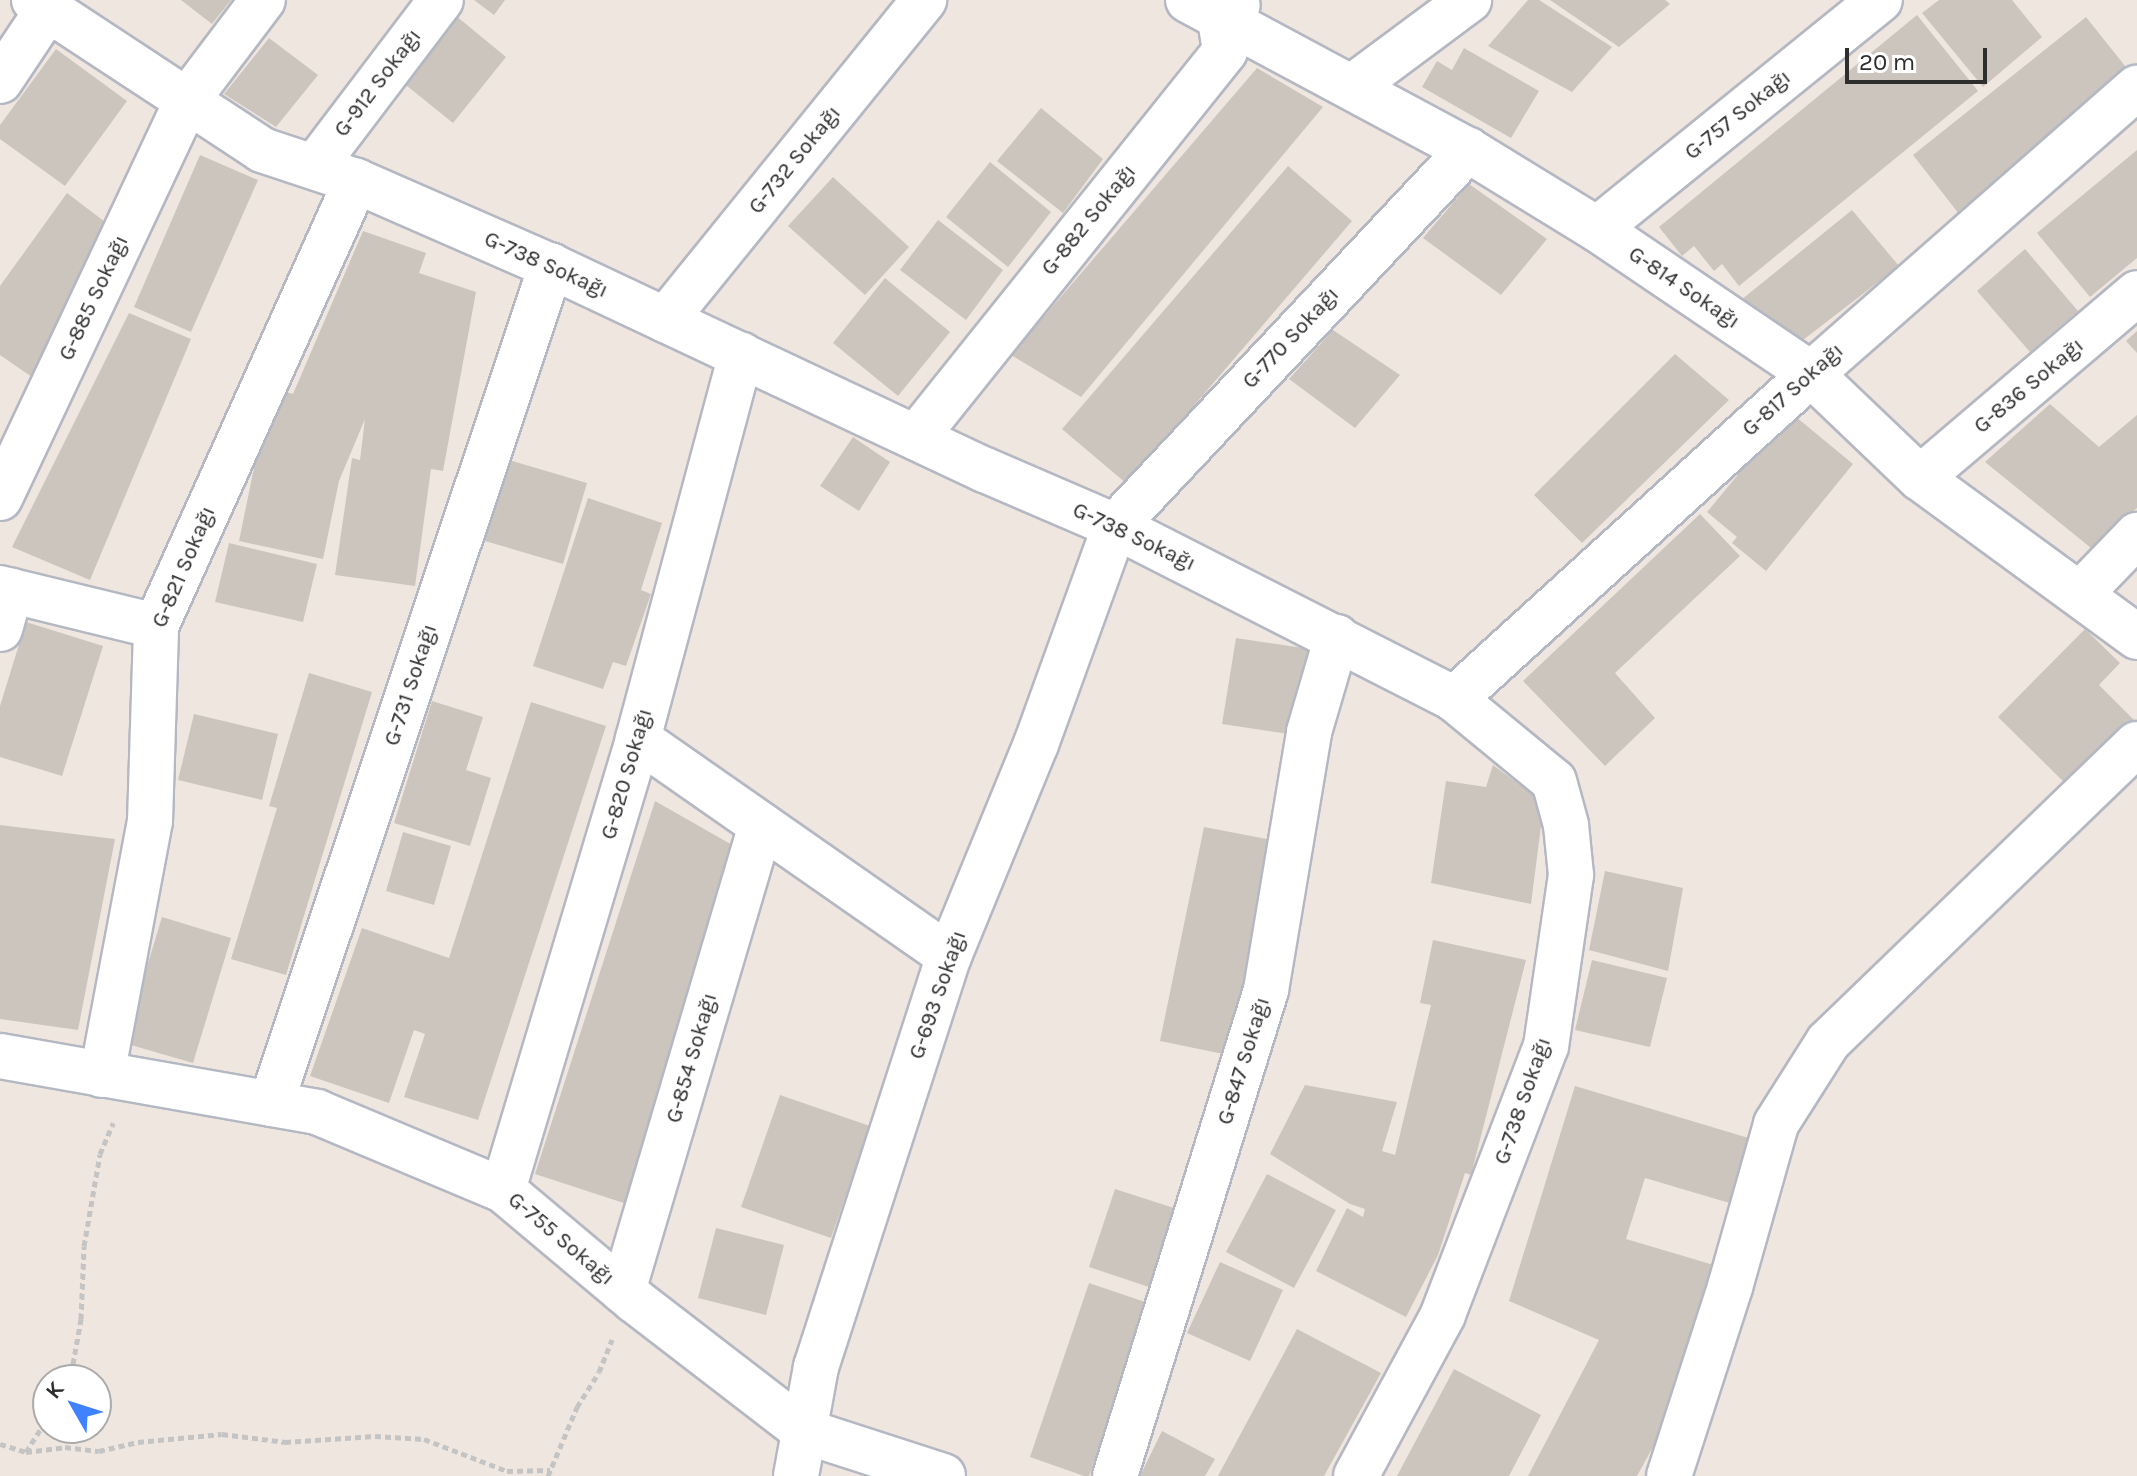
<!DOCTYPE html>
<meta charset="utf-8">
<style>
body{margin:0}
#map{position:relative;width:2137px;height:1476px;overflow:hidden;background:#f0e6e0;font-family:Karla,sans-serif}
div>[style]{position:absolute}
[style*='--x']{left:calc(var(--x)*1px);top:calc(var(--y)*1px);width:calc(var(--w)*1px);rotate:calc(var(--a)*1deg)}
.building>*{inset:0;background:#cbc5be}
.path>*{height:5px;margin-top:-2.5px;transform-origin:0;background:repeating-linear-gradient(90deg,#c4c4c4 0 6px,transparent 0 10px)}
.roads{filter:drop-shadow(2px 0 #b4b8c2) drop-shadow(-2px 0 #b4b8c2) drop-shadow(0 2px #b4b8c2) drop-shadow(0 -2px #b4b8c2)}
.street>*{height:44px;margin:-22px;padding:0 22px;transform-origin:22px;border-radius:22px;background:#fff}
span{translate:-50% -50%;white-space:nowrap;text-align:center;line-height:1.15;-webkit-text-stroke:8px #fff;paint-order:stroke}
.street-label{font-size:22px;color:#2e2e2e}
.north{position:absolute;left:32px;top:1364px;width:80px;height:80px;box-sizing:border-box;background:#fff;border:2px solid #ababab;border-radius:50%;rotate:309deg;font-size:22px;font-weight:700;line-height:32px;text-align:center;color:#2e2e2e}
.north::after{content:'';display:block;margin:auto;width:28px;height:36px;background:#3e82ff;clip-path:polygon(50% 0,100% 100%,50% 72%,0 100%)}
.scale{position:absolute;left:1845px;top:48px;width:142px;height:36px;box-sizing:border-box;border:4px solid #2e2e2e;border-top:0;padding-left:10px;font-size:24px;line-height:28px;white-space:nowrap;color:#2e2e2e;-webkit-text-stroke:6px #fff;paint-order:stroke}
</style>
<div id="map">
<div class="building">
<div style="clip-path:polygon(181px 0,231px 0,212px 24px)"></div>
<div style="clip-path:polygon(474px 0,505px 0,494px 15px)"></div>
<div style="clip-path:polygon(1528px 0,1539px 0,1612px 47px,1572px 92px,1488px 46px)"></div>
<div style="clip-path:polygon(1550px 0,1665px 0,1670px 4px,1619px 47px)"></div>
<div style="clip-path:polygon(1939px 0,2012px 0,2042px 37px,1983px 87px,1922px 13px)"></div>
<div style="clip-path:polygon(450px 11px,506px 57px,453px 123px,396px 77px)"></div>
<div style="clip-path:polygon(1917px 15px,1978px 91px,1739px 286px,1722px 264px,1714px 271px,1694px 246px,1682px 256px,1659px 227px)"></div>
<div style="clip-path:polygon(2086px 17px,2133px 76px,1959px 214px,1913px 155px)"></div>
<div style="clip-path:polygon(269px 38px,318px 75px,276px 127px,224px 94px)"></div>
<div style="clip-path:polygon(1464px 48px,1539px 91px,1511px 138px,1422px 87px,1437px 61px,1452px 70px)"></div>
<div style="clip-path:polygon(56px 49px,127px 101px,65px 186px,0 139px,0 125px)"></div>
<div style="clip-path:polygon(1257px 68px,1323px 107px,1081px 397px,1011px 355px)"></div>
<div style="clip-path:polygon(1041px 108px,1103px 159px,1063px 213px,997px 161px)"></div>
<div style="clip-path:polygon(2137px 150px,2137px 258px,2090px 297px,2037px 233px)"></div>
<div style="clip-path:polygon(200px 155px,258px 180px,191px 332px,134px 307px)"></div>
<div style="clip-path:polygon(990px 162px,1051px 212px,1008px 267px,946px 217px)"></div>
<div style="clip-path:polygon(1288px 166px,1352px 221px,1127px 484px,1062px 429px)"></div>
<div style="clip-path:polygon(833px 177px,909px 247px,865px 295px,788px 226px)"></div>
<div style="clip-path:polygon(1469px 184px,1547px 239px,1501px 295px,1423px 238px)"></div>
<div style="clip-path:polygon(67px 193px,113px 228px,32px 377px,0 355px,0 286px)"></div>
<div style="clip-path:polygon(1852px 210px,1899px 266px,1803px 340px,1741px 300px)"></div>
<div style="clip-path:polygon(938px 220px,1003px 270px,966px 320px,900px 270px)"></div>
<div style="clip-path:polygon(363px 231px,426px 253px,419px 273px,476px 292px,443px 471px,431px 469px,415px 586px,335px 575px,352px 458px,360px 460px,365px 419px,339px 481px,323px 559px,239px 541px,255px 463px,286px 392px,293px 394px)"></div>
<div style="clip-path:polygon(2025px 249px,2078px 311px,2030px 352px,1977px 291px)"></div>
<div style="clip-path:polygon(885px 278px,950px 332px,898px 396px,833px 343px)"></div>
<div style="clip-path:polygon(129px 313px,191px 339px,90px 580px,12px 547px)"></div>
<div style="clip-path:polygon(1333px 330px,1400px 375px,1355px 428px,1289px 379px)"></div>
<div style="clip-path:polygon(2137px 331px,2137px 353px,2126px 341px)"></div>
<div style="clip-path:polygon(1675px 354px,1729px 400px,1582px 543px,1534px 495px)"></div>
<div style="clip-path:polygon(2050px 404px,2099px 447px,2137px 415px,2137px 508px,2091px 548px,1985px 462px)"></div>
<div style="clip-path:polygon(1790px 412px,1853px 464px,1766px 571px,1732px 543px,1737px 537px,1707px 512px)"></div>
<div style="clip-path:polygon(853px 437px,890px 462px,859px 511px,820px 486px)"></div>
<div style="clip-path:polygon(509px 460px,587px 483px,563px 564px,485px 541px)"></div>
<div style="clip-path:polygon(588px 498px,662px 523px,641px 590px,651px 594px,626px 666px,613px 662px,603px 689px,533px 666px)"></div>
<div style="clip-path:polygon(1700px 514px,1740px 556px,1615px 673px,1655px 718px,1605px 766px,1523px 681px)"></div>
<div style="clip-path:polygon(229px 543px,317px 564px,303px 622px,215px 602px)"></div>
<div style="clip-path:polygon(26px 622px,103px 646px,62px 776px,0 757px,0 706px)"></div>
<div style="clip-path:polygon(2085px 629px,2120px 663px,2099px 685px,2137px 723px,2137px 731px,2076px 794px,1998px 717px)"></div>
<div style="clip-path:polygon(1236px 638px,1309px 649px,1295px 735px,1222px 724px)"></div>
<div style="clip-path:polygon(309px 673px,372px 692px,286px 975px,231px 959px,277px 808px,269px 806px)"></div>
<div style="clip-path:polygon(432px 701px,483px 717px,466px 770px,491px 778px,470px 846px,394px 823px)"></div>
<div style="clip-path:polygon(531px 702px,606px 726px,478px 1120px,404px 1097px,425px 1034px,414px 1030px,389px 1103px,310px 1076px,362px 928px,449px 958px)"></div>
<div style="clip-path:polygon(194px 714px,278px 734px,262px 800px,178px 780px)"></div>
<div style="clip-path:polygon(1493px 765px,1544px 803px,1531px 904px,1431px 883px,1446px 781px,1486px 787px)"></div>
<div style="clip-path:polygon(655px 801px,748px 854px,636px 1207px,535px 1174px)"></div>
<div style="clip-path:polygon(0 825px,115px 839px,78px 1030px,0 1019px)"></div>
<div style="clip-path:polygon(1204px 827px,1277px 841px,1233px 1056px,1160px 1041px)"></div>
<div style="clip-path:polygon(403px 832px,451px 846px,434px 905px,386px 891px)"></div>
<div style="clip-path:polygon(1605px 871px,1683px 888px,1668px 971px,1589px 950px)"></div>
<div style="clip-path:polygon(162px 917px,231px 938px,193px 1063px,124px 1043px)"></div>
<div style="clip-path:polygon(1433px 940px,1526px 960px,1471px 1175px,1465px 1173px,1438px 1255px,1406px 1317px,1316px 1271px,1347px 1208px,1363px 1217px,1365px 1209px,1350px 1204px,1270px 1154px,1305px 1085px,1397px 1102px,1382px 1151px,1395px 1155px,1431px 1005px,1420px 1003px)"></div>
<div style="clip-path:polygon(1592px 960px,1667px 978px,1650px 1047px,1575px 1030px)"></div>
<div style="clip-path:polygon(1575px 1086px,1752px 1139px,1733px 1204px,1645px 1178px,1626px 1239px,1724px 1268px,1681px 1396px,1637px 1476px,1528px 1476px,1599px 1340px,1509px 1301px)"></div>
<div style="clip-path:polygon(780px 1095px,870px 1126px,831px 1238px,741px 1207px)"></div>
<div style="clip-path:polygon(1267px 1174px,1336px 1210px,1294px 1288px,1226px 1252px)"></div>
<div style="clip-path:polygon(1115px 1189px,1177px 1209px,1152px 1288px,1089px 1267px)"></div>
<div style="clip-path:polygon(716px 1228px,784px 1245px,766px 1315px,698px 1298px)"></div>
<div style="clip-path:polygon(1220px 1262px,1283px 1290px,1250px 1361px,1187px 1333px)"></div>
<div style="clip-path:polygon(1089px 1283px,1148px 1303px,1089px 1476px,1084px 1476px,1030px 1457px)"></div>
<div style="clip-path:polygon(1297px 1329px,1381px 1373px,1324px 1476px,1218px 1476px)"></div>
<div style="clip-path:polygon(1454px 1369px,1541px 1415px,1509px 1476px,1397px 1476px)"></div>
<div style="clip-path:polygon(1162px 1431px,1215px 1459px,1205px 1476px,1140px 1476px)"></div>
</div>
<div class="path">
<div style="--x:66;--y:1380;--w:17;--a:-66"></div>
<div style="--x:73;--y:1364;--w:46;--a:-79.9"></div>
<div style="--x:81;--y:1319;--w:73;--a:-87.6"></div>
<div style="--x:84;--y:1246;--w:93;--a:-80.1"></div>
<div style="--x:100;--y:1154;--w:34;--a:-67"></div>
<div style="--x:0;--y:1444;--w:27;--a:17"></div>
<div style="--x:26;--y:1452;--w:39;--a:-7"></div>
<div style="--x:65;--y:1447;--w:34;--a:7"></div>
<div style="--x:99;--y:1451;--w:40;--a:-13"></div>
<div style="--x:138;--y:1442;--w:84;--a:-5.4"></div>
<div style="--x:222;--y:1434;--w:64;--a:7.2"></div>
<div style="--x:285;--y:1442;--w:90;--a:-3.8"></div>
<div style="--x:375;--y:1436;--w:49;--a:3.5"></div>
<div style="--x:424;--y:1439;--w:89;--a:21.1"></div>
<div style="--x:507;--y:1471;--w:43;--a:-1.3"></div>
<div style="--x:26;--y:1452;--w:41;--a:-57.8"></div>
<div style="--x:548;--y:1476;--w:75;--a:-67.2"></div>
<div style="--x:577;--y:1407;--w:41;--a:-57.8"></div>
<div style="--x:599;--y:1372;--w:35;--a:-68"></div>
</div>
<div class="roads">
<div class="street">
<div style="--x:34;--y:0;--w:273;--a:33.3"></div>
<div style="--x:262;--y:150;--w:99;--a:18.3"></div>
<div style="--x:356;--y:181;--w:213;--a:23.6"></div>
<div style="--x:551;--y:266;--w:480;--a:25.2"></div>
<div style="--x:985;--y:470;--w:142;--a:23.3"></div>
<div style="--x:1115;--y:526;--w:381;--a:27"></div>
<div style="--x:1454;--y:699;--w:129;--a:39.4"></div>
<div style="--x:1554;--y:781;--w:46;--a:74.7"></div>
<div style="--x:1566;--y:825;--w:50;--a:84.3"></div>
<div style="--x:1571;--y:875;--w:173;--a:98.3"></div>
<div style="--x:1546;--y:1046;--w:288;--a:111"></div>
<div style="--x:1443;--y:1315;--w:183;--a:118.4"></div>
<div style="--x:1188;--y:0;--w:318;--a:28.2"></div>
<div style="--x:1468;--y:150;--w:151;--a:31.5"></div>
<div style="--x:1597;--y:229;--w:258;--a:34.1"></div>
<div style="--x:1811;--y:374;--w:151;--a:43.7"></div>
<div style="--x:1920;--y:478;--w:269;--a:36.2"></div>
<div style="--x:0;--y:81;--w:87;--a:-56.3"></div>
<div style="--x:1352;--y:87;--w:146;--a:-36.6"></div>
<div style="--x:315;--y:166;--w:208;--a:-52.8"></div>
<div style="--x:1597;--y:229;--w:364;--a:-39"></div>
<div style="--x:665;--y:320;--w:412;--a:-51"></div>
<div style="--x:916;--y:437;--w:494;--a:-51.3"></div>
<div style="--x:1225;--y:51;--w:31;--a:-99"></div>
<div style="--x:1220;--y:20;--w:23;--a:-40"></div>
<div style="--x:1920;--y:478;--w:285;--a:-40.4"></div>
<div style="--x:0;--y:498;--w:441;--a:-64.8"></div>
<div style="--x:188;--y:99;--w:124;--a:-52.9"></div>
<div style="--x:0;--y:588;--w:161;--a:13.7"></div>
<div style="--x:2081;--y:593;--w:81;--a:-46"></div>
<div style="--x:0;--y:629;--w:40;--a:-74"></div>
<div style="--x:1454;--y:699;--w:483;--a:-42.3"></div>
<div style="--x:1811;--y:374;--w:434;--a:-41.3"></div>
<div style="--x:638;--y:739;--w:379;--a:34.9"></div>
<div style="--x:0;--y:1056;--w:322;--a:10"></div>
<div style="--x:317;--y:1112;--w:202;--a:22.8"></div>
<div style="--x:503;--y:1190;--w:171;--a:40"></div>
<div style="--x:634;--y:1300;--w:215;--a:37.6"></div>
<div style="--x:804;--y:1431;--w:146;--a:17.9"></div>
<div style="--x:102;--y:1075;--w:258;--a:-79.3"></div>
<div style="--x:150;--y:821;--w:195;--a:-88.2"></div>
<div style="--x:156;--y:626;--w:488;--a:-65.8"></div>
<div style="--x:271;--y:1104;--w:884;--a:-71.52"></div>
<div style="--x:503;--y:1190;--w:471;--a:-73.3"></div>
<div style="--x:638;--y:739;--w:398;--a:-75"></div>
<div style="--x:623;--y:1291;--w:486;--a:-73.5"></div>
<div style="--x:796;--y:1476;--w:111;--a:-79.6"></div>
<div style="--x:816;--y:1367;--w:432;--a:-72.1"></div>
<div style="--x:949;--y:956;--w:229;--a:-67.7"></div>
<div style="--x:1036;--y:744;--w:232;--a:-70.1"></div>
<div style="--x:1115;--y:526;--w:516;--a:-46.81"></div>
<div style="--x:1115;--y:1476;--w:509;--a:-72.74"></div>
<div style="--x:1266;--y:990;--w:262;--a:-80.5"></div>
<div style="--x:1309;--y:732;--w:99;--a:-73.6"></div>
<div style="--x:1669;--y:1476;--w:199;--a:-72.1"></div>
<div style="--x:1730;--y:1287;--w:169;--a:-74.2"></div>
<div style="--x:1776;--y:1124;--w:97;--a:-57.6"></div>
<div style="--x:1828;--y:1042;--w:429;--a:-44"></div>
</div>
</div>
<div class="street-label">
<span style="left:378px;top:83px;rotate:-53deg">G-912 Sokağı</span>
<span style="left:1738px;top:115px;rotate:-39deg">G-757 Sokağı</span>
<span style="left:795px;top:160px;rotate:-51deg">G-732 Sokağı</span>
<span style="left:1089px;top:220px;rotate:-51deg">G-882 Sokağı</span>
<span style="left:546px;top:265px;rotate:24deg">G-738 Sokağı</span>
<span style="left:1684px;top:288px;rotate:34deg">G-814 Sokağı</span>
<span style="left:94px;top:298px;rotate:-65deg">G-885 Sokağı</span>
<span style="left:1291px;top:338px;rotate:-47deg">G-770 Sokağı</span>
<span style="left:2029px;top:386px;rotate:-40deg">G-836 Sokağı</span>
<span style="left:1793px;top:390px;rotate:-42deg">G-817 Sokağı</span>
<span style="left:1134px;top:537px;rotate:25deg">G-738 Sokağı</span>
<span style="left:184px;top:567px;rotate:-67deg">G-821 Sokağı</span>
<span style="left:411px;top:685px;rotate:-72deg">G-731 Sokağı</span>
<span style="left:627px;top:774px;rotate:-74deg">G-820 Sokağı</span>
<span style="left:938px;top:995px;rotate:-71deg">G-693 Sokağı</span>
<span style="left:692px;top:1058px;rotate:-74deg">G-854 Sokağı</span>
<span style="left:1244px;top:1061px;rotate:-73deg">G-847 Sokağı</span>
<span style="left:1523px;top:1101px;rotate:-71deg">G-738 Sokağı</span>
<span style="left:561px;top:1239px;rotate:40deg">G-755 Sokağı</span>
</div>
<div class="north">K</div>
<div class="scale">20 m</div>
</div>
